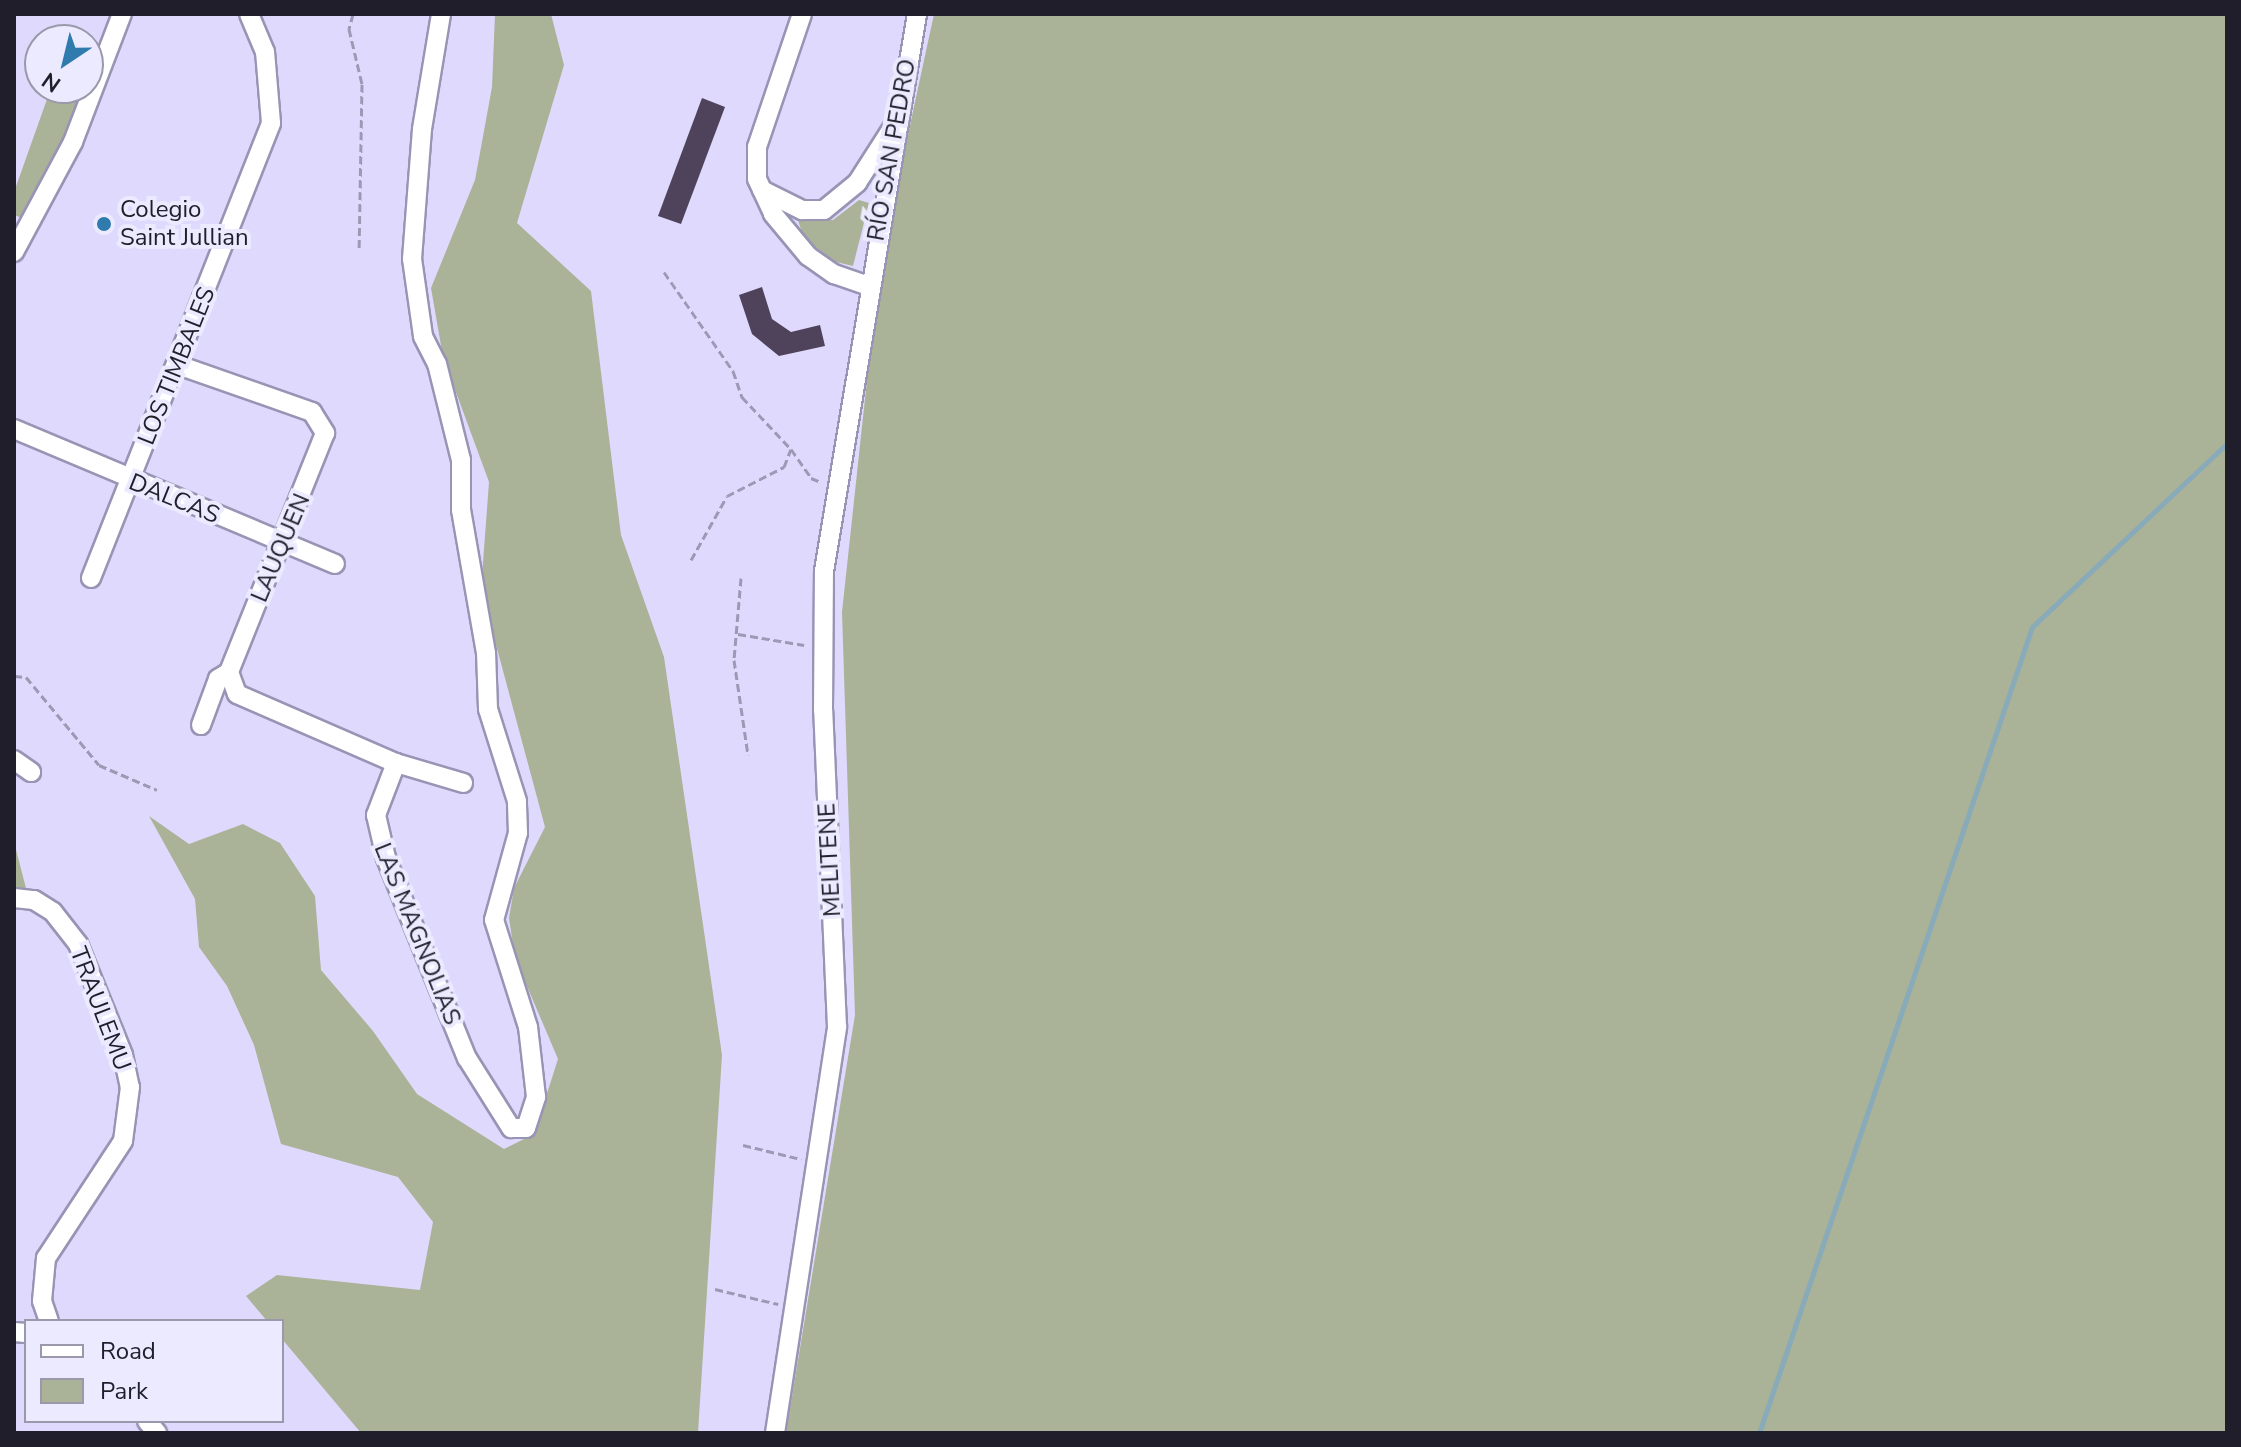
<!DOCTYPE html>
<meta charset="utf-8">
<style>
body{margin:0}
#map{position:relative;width:2241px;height:1447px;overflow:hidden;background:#dfdafd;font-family:"Nunito Sans",sans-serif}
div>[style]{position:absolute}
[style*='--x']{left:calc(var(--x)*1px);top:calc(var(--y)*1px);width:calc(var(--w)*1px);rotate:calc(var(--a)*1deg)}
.green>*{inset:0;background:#aab397}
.stream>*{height:5px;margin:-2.5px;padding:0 2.5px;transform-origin:2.5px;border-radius:2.5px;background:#89aab9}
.building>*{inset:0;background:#4e435b}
.path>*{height:3px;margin-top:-1.5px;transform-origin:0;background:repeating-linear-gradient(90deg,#9c99b4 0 8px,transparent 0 12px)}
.roads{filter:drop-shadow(2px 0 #9894b4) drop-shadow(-2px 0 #9894b4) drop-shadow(0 2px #9894b4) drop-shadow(0 -2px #9894b4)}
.minor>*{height:18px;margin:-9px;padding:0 9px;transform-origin:9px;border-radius:9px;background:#fff}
.dots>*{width:22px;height:22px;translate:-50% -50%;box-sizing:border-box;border:4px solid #eceaff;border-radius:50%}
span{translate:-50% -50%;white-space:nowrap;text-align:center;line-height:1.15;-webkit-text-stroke:8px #eceaff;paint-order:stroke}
.street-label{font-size:24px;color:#201e2b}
.poi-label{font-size:24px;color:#201e2b}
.left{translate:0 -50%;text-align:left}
.frame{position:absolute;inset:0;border:16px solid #201e2b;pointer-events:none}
.legend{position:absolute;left:24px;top:1319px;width:260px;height:104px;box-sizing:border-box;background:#eceaff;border:2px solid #9a98aa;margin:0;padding:10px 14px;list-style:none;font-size:24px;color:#201e2b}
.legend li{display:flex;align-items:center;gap:16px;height:40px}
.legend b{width:40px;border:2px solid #9a98aa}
.north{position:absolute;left:24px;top:24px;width:80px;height:80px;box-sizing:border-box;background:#eceaff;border:2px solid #9a98aa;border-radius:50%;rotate:215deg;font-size:22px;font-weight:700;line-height:32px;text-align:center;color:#201e2b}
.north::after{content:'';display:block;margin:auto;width:28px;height:36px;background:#307bae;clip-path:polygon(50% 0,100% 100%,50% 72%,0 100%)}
</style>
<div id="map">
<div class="green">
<div style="clip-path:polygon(495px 14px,551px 14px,564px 65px,517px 223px,591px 291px,621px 535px,664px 657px,722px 1055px,698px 1433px,361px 1433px,282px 1339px,282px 1321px,267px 1321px,246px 1296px,277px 1275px,420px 1290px,433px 1222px,398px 1177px,281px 1144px,254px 1045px,227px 986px,199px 947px,195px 899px,149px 816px,189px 844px,243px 824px,280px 843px,315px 896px,321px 970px,373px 1031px,417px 1094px,504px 1149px,534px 1134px,558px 1059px,515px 958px,509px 918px,514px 888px,545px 827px,481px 589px,489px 482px,443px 357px,431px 288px,475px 180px,492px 87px)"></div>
<div style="clip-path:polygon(934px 14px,2227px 14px,2227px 1433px,786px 1433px,855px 1015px,842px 612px,879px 269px)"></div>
<div style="clip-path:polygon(51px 88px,83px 95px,30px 221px,14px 215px,14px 192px)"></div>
<div style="clip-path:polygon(859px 200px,869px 203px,853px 266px,836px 262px,804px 239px,797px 217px,833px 220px)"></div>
<div style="clip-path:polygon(14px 842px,27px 892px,14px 894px)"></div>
</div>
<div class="stream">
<div style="--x:1759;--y:1433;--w:851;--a:-71.29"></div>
<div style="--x:2032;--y:627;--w:268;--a:-43.3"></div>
</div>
<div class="building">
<div style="clip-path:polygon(702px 98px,725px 107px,681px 224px,658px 216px)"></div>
<div style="clip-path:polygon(762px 287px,772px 319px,791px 332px,820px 325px,825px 346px,779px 356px,752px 334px,739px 295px)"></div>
</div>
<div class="path">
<div style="--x:353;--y:14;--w:16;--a:105"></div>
<div style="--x:349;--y:29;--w:57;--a:76.7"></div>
<div style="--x:362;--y:84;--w:165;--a:91"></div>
<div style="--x:664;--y:272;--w:121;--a:55.1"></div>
<div style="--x:733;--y:371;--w:28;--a:71"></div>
<div style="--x:742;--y:397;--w:71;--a:46.7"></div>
<div style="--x:691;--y:560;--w:73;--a:-60.6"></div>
<div style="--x:727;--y:496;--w:64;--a:-27"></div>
<div style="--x:784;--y:467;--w:19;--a:-69"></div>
<div style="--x:791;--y:449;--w:35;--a:55"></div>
<div style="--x:811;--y:478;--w:11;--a:22"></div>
<div style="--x:741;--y:578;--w:82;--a:94.9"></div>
<div style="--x:734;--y:660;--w:96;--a:81.6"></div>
<div style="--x:738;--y:634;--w:67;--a:9.5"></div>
<div style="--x:14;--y:676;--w:12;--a:5"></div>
<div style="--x:26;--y:677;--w:114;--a:50.3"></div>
<div style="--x:99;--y:765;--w:63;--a:23.3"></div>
<div style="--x:743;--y:1145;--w:60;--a:13.6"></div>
<div style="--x:715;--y:1289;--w:65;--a:13.4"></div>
</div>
<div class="roads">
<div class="minor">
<div style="--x:802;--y:14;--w:140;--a:108.7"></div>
<div style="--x:757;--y:147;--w:32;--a:90"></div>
<div style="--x:757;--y:179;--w:38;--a:65"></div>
<div style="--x:773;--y:214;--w:55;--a:50.2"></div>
<div style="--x:808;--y:256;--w:32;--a:35"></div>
<div style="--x:834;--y:274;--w:36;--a:19"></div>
<div style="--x:762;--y:190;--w:45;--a:26.6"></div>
<div style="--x:802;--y:210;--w:22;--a:0"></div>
<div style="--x:824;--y:210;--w:43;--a:-39.3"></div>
<div style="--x:857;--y:183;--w:67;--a:-57.3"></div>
<div style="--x:14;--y:252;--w:125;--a:-61.8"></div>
<div style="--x:73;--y:142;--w:137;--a:-69.1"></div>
<div style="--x:178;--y:365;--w:142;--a:19.3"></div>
<div style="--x:312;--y:412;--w:25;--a:58"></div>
<div style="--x:325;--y:433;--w:258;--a:111.9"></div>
<div style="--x:14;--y:429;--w:348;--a:22.8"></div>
<div style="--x:91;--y:578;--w:489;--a:-68.4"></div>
<div style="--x:271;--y:123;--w:71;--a:-94.8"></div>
<div style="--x:265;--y:52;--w:41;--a:-112.8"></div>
<div style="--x:229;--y:672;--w:23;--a:70"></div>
<div style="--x:237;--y:694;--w:173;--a:23.5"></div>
<div style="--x:396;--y:763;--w:70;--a:16.6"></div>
<div style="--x:201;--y:725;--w:49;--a:-69.7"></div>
<div style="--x:218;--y:679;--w:13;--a:-32"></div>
<div style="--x:14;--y:760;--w:21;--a:35"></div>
<div style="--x:396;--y:763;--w:56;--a:111"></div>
<div style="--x:376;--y:815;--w:44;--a:76.9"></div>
<div style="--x:386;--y:858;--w:216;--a:68"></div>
<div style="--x:467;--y:1058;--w:83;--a:57.8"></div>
<div style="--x:511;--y:1128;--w:15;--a:0"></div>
<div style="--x:526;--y:1128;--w:33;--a:-72"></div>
<div style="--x:536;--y:1097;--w:70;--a:-96.5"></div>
<div style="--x:528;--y:1027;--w:112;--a:-107.6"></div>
<div style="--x:494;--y:920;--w:90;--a:-74.6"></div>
<div style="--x:518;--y:833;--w:32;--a:-92"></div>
<div style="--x:517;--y:801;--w:96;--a:-107.5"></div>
<div style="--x:488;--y:709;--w:56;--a:-92"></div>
<div style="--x:486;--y:653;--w:145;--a:-99.9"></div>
<div style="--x:461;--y:510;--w:50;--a:-90"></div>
<div style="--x:461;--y:460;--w:99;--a:-104"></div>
<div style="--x:437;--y:364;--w:31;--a:-117"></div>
<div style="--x:423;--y:336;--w:78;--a:-98.1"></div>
<div style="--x:412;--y:259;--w:130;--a:-85.6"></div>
<div style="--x:422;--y:129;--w:117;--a:-80.6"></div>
<div style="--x:14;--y:898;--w:20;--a:6"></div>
<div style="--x:34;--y:900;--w:22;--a:32"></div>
<div style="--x:53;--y:912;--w:41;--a:52"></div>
<div style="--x:78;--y:944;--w:120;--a:67.9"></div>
<div style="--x:123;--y:1055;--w:33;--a:78"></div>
<div style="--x:130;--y:1087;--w:54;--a:97.4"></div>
<div style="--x:123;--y:1141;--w:140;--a:123.3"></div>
<div style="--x:46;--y:1258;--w:43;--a:95.3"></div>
<div style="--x:42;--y:1301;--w:21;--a:71"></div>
<div style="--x:14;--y:1332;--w:12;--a:5"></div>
<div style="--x:147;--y:1421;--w:16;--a:50"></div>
<div style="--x:775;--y:1433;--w:411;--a:-81.3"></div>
<div style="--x:837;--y:1027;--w:317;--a:-92.5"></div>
<div style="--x:823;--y:710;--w:139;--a:-89.6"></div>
<div style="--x:824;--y:571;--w:565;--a:-80.52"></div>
</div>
</div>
<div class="dots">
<div style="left:104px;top:224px;background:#307bae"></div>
</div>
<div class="street-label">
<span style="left:892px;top:150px;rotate:-80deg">RÍO SAN PEDRO</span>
<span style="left:177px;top:366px;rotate:-68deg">LOS TIMBALES</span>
<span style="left:174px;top:499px;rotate:22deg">DALCAS</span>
<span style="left:281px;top:548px;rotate:-67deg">LAUQUEN</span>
<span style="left:830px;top:860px;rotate:-93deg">MELITENE</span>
<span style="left:417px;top:934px;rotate:68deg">LAS MAGNOLIAS</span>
<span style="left:100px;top:1009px;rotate:69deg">TRAULEMU</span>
</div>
<div class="poi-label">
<span class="left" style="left:120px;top:224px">Colegio<br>Saint Jullian</span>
</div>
<div class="frame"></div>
<ul class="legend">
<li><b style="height:10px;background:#fff"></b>Road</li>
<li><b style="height:22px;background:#aab397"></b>Park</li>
</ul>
<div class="north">N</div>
</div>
